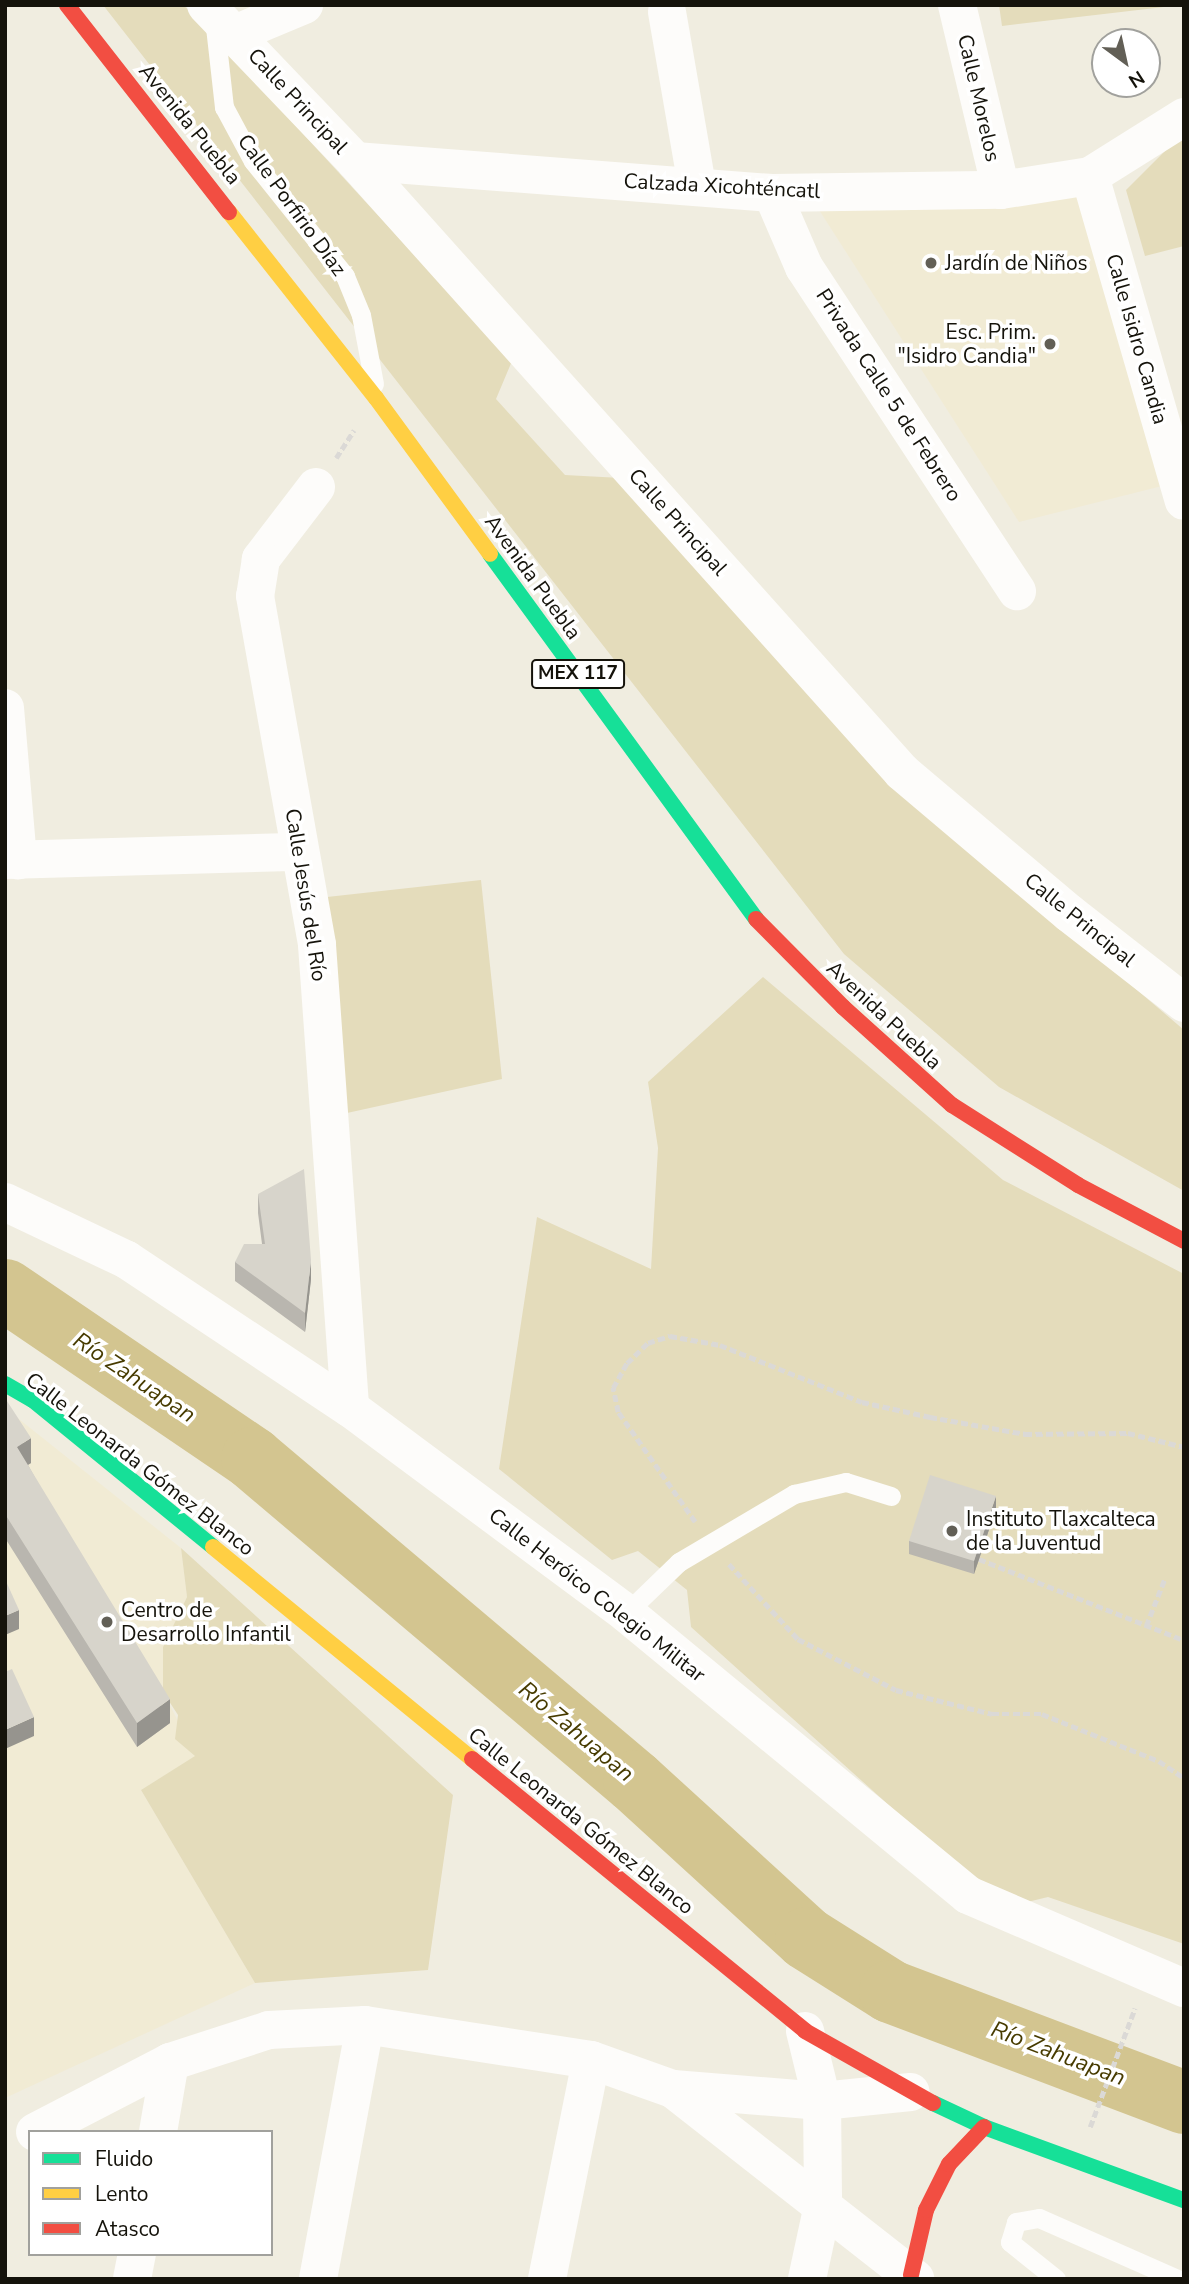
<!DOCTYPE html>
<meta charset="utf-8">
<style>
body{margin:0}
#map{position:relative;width:1189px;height:2284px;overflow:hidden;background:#f0ede0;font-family:"Nunito Sans",sans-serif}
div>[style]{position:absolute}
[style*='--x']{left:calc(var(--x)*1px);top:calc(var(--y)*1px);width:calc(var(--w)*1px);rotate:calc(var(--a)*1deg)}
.built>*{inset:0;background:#f1ebd4}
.green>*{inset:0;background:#e4dcbb}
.river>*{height:63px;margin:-31.5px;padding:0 31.5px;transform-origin:31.5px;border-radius:31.5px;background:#d3c590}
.path>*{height:4.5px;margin-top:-2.25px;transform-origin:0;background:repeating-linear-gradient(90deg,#dbd9d6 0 7px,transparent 0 10.5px)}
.lane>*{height:19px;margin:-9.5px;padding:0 9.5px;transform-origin:9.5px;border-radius:9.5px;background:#fdfcfa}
.street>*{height:38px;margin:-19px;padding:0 19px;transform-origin:19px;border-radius:19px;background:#fdfcfa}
.fast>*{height:16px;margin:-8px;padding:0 8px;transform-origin:8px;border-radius:8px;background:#16e098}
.slow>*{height:16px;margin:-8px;padding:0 8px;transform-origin:8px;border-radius:8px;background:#ffcf43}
.jam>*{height:16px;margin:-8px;padding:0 8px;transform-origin:8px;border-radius:8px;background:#f24e42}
.wall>*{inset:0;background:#b9b6af}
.shaded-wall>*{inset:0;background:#96948e}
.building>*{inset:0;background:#d7d4cb}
.dots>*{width:19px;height:19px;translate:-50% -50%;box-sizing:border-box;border:4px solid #fff;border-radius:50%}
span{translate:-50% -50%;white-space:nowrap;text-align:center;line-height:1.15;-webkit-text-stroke:7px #fff;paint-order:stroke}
.shield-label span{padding:2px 5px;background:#fff;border:2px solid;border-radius:5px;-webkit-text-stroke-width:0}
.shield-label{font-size:19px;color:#15130b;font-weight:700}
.street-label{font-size:21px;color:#15130b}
.poi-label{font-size:21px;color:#15130b}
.left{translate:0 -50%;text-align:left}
.right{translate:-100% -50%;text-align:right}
.water-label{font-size:23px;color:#473b00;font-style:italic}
.frame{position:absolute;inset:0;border:7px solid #15130b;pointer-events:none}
.legend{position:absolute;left:28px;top:2130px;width:245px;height:126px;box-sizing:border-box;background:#fff;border:2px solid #a1a19d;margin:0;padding:9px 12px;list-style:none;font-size:21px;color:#15130b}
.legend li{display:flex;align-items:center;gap:14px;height:35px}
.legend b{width:35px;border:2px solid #a1a19d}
.north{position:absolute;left:1091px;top:28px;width:70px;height:70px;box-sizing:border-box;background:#fff;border:2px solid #a1a19d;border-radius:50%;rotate:147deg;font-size:19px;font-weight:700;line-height:28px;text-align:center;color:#15130b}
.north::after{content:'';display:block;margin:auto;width:24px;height:32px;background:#625f56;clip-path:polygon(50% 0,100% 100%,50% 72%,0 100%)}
</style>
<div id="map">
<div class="built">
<div style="clip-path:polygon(1084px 192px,1166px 485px,1019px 522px,812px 199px)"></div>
<div style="clip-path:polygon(5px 1408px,181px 1548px,187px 1597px,163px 1647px,163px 1692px,196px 1756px,141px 1790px,255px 1983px,5px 2098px)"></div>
</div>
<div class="green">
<div style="clip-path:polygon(103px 5px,183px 5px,192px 13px,512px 361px,496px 399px,565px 475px,621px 478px,898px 786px,1184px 1030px,1184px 1191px,999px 1087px,844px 954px)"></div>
<div style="clip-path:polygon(999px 5px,1181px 5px,1002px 26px)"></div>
<div style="clip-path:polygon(1184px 132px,1184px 246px,1145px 256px,1126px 190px)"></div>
<div style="clip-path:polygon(481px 880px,502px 1079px,347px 1113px,327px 897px)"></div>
<div style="clip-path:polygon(763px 977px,1003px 1180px,1184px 1274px,1184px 1944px,1048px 1897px,1003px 1908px,691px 1627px,687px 1590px,638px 1551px,612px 1560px,499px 1469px,537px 1217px,651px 1269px,658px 1148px,648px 1082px)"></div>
<div style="clip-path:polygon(181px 1548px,453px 1795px,428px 1970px,255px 1983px,141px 1790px,195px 1756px,175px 1739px,178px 1715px,163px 1692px,163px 1647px,187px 1597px)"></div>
</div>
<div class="river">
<div style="--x:5;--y:1290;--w:299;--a:34.2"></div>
<div style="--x:252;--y:1458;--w:500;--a:40.22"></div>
<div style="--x:634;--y:1781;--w:233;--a:42.4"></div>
<div style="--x:806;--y:1938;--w:99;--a:32.2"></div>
<div style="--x:890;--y:1991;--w:314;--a:20.7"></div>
</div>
<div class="path">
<div style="--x:336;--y:458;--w:33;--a:-57"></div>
<div style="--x:695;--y:1522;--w:134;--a:-125"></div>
<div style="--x:618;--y:1412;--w:25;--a:-102"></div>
<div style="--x:613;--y:1388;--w:29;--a:-61"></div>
<div style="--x:627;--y:1363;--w:29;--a:-44"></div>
<div style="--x:648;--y:1343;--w:23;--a:-18"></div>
<div style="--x:670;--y:1336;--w:51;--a:10.2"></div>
<div style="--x:720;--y:1345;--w:153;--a:21.9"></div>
<div style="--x:862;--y:1402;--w:70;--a:12.4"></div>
<div style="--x:930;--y:1417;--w:97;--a:10.1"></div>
<div style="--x:1025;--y:1434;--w:103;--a:-0.6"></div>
<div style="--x:1128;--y:1433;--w:58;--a:14"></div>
<div style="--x:979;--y:1559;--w:220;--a:21.6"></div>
<div style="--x:729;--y:1564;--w:102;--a:47.4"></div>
<div style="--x:798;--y:1639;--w:110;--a:27.5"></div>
<div style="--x:896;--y:1690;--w:99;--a:14"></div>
<div style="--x:992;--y:1714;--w:50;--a:0"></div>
<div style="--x:1042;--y:1714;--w:126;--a:21.9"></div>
<div style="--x:1159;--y:1761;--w:30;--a:34"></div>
<div style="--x:1146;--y:1626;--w:52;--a:-68.4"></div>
<div style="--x:1090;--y:2127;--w:127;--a:-69.3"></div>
</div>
<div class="lane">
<div style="--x:214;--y:18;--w:90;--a:83.6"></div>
<div style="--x:224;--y:107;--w:61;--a:61.8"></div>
<div style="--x:253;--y:161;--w:147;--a:51.3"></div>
<div style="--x:345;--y:276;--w:42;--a:67.7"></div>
<div style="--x:361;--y:315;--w:70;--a:79.3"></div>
<div style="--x:626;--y:1613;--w:74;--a:-43.9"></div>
<div style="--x:679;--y:1562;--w:134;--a:-30.6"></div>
<div style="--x:794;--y:1494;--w:53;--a:-13"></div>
<div style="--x:846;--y:1482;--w:47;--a:17.3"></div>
<div style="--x:1056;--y:2279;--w:59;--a:-141.2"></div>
<div style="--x:1010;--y:2242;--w:21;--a:-73"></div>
<div style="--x:1016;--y:2222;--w:23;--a:-10"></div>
<div style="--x:1039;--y:2218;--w:151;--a:23.8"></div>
</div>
<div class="street">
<div style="--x:206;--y:5;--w:216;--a:46.3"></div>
<div style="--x:355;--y:161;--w:820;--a:48.16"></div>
<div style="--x:902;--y:772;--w:219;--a:40.2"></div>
<div style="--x:1069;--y:913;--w:146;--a:38"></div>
<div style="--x:957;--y:5;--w:190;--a:76.6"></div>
<div style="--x:667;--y:12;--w:177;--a:80.2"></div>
<div style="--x:235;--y:34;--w:75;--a:-22.8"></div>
<div style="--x:355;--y:161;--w:418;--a:4.4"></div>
<div style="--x:772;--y:193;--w:229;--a:-0.8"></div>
<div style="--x:1001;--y:190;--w:90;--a:-8.9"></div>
<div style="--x:1090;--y:176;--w:111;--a:-32.1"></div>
<div style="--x:1090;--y:176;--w:338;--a:73.9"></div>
<div style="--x:772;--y:193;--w:81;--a:66.6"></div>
<div style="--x:804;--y:267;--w:388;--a:56.7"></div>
<div style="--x:316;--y:487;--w:91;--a:127.4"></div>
<div style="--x:261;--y:559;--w:37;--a:99"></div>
<div style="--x:255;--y:596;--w:354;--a:79.9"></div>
<div style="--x:317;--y:945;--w:464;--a:85.9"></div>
<div style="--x:5;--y:708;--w:153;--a:85.1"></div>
<div style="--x:5;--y:860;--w:295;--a:-1.6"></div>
<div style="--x:5;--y:1202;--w:135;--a:25.4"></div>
<div style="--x:127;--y:1260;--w:268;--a:33.6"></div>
<div style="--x:350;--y:1408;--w:344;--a:36.6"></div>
<div style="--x:626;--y:1613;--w:443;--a:39.5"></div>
<div style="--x:968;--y:1895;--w:235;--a:23.3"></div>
<div style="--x:805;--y:2031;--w:72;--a:76.3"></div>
<div style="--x:822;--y:2101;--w:104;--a:89.4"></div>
<div style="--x:823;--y:2205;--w:76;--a:102.2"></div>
<div style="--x:673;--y:2089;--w:308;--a:38.1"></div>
<div style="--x:35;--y:2132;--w:152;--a:-27.4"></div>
<div style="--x:170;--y:2062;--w:104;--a:-17.9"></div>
<div style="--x:269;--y:2030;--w:96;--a:-3"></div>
<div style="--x:365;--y:2025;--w:229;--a:8.8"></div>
<div style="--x:591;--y:2060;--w:87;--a:19.5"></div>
<div style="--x:673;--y:2089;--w:149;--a:4.6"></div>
<div style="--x:822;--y:2101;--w:89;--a:-5.8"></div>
<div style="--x:158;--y:2132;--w:71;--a:-80.3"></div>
<div style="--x:132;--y:2279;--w:25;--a:-79"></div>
<div style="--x:318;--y:2279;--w:258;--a:-79.5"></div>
<div style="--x:547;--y:2279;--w:223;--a:-78.6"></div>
</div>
<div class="fast">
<div style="--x:490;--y:554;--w:452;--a:53.9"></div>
<div style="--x:5;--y:1384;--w:32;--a:30"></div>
<div style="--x:33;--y:1400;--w:232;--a:39.2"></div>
<div style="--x:933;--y:2103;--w:56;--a:25.2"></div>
<div style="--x:984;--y:2127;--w:213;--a:20.1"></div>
</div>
<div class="slow">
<div style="--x:229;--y:212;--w:237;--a:51.7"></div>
<div style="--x:376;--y:398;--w:193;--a:53.8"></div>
<div style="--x:213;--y:1547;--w:335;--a:39.3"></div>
</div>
<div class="jam">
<div style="--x:67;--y:5;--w:263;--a:52"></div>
<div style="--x:756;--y:919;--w:124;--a:45.3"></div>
<div style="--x:843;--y:1007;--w:147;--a:42"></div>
<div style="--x:952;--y:1105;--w:149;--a:32.4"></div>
<div style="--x:1078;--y:1185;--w:120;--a:27.8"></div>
<div style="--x:472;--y:1759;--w:430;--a:39.2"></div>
<div style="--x:805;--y:2031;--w:147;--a:29.4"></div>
<div style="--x:911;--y:2275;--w:67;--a:-77"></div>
<div style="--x:926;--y:2210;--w:51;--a:-63.4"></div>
<div style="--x:949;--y:2164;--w:51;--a:-46.6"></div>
</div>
<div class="wall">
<div style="clip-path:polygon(258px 1194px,311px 1279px,305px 1332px,235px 1281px,235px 1262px,262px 1244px,258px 1213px)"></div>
<div style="clip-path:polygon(5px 1398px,31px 1463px,28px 1465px,170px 1723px,137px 1747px,5px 1538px)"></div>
<div style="clip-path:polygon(996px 1509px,974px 1574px,909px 1554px,909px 1541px)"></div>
</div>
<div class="shaded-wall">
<div style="clip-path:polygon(311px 1260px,311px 1279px,305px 1332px,305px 1313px)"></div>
<div style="clip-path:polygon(31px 1438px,31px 1463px,17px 1471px,17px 1447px)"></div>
<div style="clip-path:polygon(996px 1496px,996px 1509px,974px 1574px,974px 1561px)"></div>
<div style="clip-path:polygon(19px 1610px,19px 1629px,5px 1635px,5px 1616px)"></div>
<div style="clip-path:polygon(170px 1699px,170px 1723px,137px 1747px,137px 1723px)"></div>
<div style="clip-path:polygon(34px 1717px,34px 1736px,5px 1749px,5px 1730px)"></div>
</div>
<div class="building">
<div style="clip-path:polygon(304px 1169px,311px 1260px,305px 1313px,235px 1262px,244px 1244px,265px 1244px,258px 1194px)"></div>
<div style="clip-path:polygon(5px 1398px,31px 1438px,17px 1447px,170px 1699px,137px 1723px,5px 1514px)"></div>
<div style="clip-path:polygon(930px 1475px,996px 1496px,974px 1561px,909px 1541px)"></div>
<div style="clip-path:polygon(5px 1579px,19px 1610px,5px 1616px)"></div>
<div style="clip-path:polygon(12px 1669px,34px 1717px,5px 1730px,5px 1672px)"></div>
</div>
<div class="dots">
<div style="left:931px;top:263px;background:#625f56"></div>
<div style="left:1050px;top:344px;background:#625f56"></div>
<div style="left:952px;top:1531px;background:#625f56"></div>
<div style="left:107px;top:1622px;background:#625f56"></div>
</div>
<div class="shield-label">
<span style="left:578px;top:674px">MEX 117</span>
</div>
<div class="street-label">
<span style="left:979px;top:98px;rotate:77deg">Calle Morelos</span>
<span style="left:298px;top:101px;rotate:47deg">Calle Principal</span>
<span style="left:190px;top:124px;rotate:51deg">Avenida Puebla</span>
<span style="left:722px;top:186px;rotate:3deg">Calzada Xicohténcatl</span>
<span style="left:292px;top:205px;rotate:54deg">Calle Porfirio Díaz</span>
<span style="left:1137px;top:339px;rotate:74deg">Calle Isidro Candia</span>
<span style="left:889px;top:395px;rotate:57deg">Privada Calle 5 de Febrero</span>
<span style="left:678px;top:522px;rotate:48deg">Calle Principal</span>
<span style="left:533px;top:577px;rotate:54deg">Avenida Puebla</span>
<span style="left:306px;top:895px;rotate:81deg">Calle Jesús del Río</span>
<span style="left:1080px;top:920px;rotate:39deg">Calle Principal</span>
<span style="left:884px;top:1015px;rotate:43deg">Avenida Puebla</span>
<span style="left:140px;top:1464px;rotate:38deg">Calle Leonarda Gómez Blanco</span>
<span style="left:597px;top:1595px;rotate:38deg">Calle Heróico Colegio Militar</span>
<span style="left:581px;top:1821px;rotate:39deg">Calle Leonarda Gómez Blanco</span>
</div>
<div class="poi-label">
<span class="left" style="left:945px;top:263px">Jardín de Niños</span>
<span class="right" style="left:1036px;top:344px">Esc. Prim.<br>"Isidro Candia"</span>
<span class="left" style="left:966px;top:1531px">Instituto Tlaxcalteca<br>de la Juventud</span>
<span class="left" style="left:121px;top:1622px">Centro de<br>Desarrollo Infantil</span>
</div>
<div class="water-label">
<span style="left:134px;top:1378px;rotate:34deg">Río Zahuapan</span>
<span style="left:576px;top:1732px;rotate:40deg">Río Zahuapan</span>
<span style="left:1058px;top:2054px;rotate:21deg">Río Zahuapan</span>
</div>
<div class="frame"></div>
<ul class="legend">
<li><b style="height:9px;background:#16e098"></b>Fluido</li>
<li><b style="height:9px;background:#ffcf43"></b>Lento</li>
<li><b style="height:9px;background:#f24e42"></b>Atasco</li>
</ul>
<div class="north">N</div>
</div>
